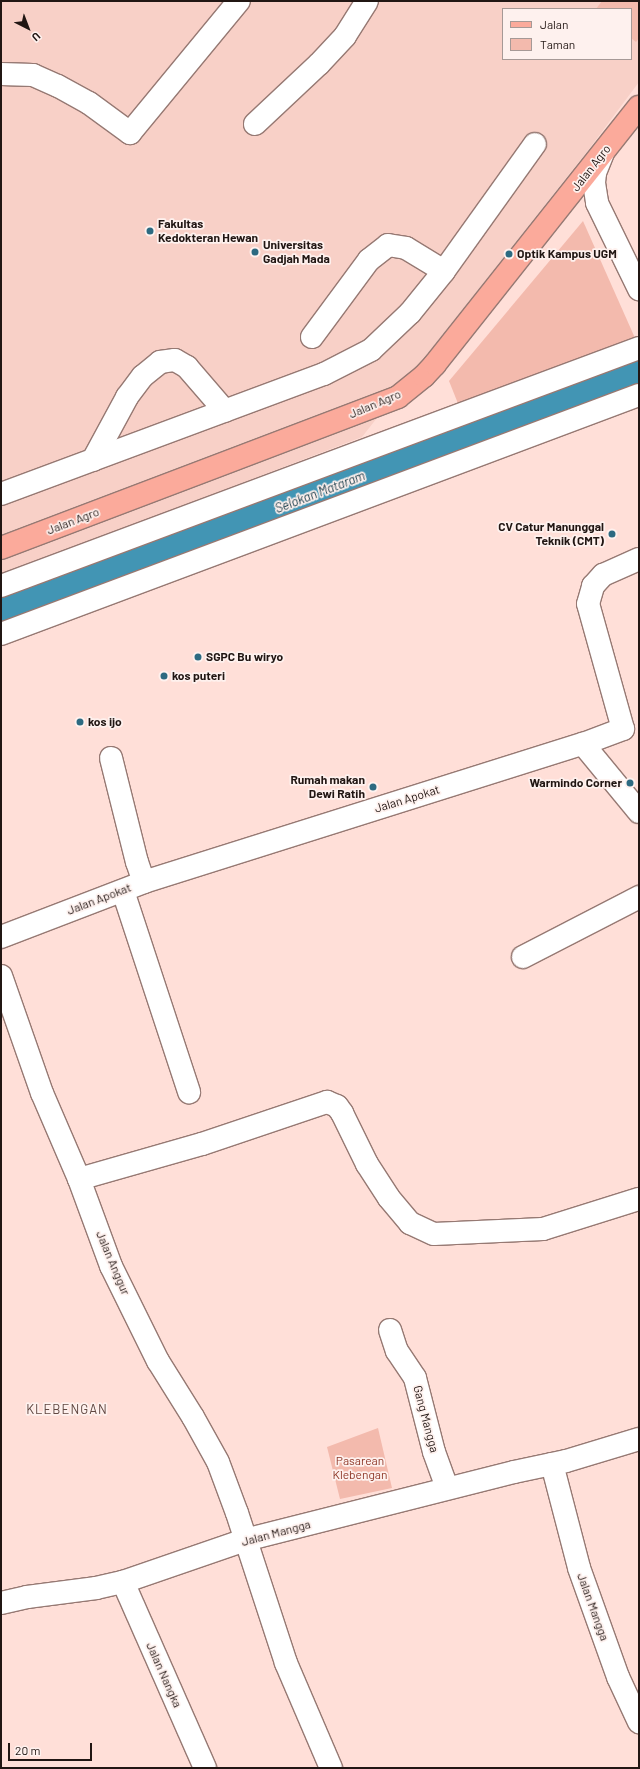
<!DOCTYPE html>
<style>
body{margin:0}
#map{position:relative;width:640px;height:1769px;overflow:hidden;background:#ffdfd8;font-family:Barlow,sans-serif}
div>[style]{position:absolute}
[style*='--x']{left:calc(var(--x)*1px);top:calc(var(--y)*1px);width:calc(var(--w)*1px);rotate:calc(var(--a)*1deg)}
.built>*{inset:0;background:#f8d0c7}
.green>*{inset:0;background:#f3baad}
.canal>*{height:29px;margin:-14.5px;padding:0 14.5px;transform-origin:14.5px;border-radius:14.5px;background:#4295b4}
.roads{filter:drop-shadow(1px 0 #967973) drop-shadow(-1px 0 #967973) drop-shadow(0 1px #967973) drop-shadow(0 -1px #967973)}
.minor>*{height:22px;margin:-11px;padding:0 11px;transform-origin:11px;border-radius:11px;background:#fff}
.major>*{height:22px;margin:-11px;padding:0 11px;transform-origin:11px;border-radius:11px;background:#fbaa9b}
.dots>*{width:11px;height:11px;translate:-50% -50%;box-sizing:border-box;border:2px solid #fef1ee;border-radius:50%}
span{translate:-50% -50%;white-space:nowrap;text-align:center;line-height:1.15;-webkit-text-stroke:3.5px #fef1ee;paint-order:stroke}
.street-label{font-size:12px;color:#211613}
.poi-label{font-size:12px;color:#211613;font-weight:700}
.left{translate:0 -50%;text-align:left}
.right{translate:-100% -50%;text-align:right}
.park-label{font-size:12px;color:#8e3727}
.water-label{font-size:13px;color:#163b49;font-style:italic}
.neighbourhood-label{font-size:13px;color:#614741;letter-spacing:1px}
.frame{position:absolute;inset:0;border:2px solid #211613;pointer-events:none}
.legend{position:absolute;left:502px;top:8px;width:130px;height:52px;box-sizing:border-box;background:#fef1ee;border:1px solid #a69996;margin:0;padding:5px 7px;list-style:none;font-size:12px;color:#211613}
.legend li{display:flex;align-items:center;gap:8px;height:20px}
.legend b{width:20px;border:1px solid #a69996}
.north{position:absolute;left:8px;top:8px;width:40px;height:40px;-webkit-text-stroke:3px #fef1ee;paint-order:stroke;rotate:138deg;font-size:11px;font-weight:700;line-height:16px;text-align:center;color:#211613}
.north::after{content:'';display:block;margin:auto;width:14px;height:18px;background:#211613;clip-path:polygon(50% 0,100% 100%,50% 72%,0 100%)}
.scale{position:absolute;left:8px;top:1743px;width:84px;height:18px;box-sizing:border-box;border:2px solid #211613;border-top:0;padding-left:5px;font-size:12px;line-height:14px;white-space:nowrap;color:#211613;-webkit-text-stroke:3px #fef1ee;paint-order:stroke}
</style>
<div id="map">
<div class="built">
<div style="clip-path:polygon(evenodd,1px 1px,639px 1px,639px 82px,589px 149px,362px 437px,1px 575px,1px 1px,503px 9px,631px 9px,631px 59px,503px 59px,503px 9px)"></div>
</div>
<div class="green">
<div style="clip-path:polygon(602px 1px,639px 1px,639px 38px,636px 42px,631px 38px,631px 9px,596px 9px)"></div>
<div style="clip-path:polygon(583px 221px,635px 338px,459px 406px,449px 381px)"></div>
<div style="clip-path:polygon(378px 1428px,392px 1488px,340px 1499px,327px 1447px)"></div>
</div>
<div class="canal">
<div style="--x:1;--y:612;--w:681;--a:-20.54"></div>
</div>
<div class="roads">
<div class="minor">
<div style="--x:1;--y:74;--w:32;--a:2"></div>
<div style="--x:33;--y:75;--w:27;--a:24"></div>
<div style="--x:58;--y:86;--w:35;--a:29"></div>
<div style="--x:89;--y:103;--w:51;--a:36.2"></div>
<div style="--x:130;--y:133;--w:171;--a:-50.5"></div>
<div style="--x:255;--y:124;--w:88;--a:-43.2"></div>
<div style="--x:319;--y:64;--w:38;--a:-47"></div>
<div style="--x:345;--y:36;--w:41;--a:-57.8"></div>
<div style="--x:603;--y:153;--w:22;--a:112"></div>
<div style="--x:595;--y:173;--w:10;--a:96"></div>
<div style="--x:594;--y:183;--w:20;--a:81"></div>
<div style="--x:597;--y:203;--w:96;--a:64"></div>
<div style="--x:312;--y:337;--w:96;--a:-53.5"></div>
<div style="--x:369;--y:260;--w:24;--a:-38"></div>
<div style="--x:388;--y:245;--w:18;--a:9"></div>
<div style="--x:406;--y:248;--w:44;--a:31.2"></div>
<div style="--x:93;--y:460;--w:72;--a:-61.6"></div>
<div style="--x:127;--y:397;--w:26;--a:-53"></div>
<div style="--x:143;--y:376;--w:22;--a:-39"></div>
<div style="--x:160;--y:362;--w:15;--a:-8"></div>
<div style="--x:175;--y:360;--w:14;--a:30"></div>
<div style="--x:187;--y:367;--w:58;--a:49.2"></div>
<div style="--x:1;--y:494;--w:345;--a:-20.4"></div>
<div style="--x:324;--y:374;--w:53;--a:-27.1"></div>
<div style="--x:371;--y:350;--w:54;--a:-43.5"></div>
<div style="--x:410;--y:313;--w:54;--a:-51"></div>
<div style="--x:444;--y:271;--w:156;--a:-54.4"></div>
<div style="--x:1;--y:586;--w:681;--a:-20.46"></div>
<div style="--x:1;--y:634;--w:681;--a:-20.54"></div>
<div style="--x:583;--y:744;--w:88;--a:50.5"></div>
<div style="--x:111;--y:758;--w:107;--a:76"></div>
<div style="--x:137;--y:862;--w:21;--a:71"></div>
<div style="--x:123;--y:891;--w:212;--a:71.8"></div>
<div style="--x:1;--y:937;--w:153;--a:-21"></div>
<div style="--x:144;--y:882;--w:460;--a:-17.5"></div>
<div style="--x:583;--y:744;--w:43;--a:-20.6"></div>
<div style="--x:623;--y:729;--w:130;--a:-105.6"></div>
<div style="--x:588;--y:604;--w:19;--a:-74"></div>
<div style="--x:593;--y:586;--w:15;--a:-48"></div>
<div style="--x:603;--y:575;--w:39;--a:-24"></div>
<div style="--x:523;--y:957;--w:131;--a:-27.3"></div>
<div style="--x:1;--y:976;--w:124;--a:70.7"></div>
<div style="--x:42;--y:1093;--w:94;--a:66.7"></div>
<div style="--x:79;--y:1179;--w:93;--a:69.8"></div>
<div style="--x:111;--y:1266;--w:106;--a:63.7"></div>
<div style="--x:158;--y:1361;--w:66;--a:58"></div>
<div style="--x:193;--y:1417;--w:51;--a:60.9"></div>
<div style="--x:218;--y:1462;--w:54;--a:69.6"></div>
<div style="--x:237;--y:1513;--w:158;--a:71.9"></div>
<div style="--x:286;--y:1663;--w:114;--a:66.8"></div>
<div style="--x:79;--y:1179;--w:128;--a:-15.9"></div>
<div style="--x:202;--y:1144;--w:132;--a:-18.6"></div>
<div style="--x:327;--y:1102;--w:11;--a:22"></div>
<div style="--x:337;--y:1106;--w:9;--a:54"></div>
<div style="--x:342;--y:1113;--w:57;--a:63.9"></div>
<div style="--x:367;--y:1164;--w:40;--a:57.1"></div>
<div style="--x:389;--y:1198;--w:33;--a:50"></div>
<div style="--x:410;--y:1223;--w:26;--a:25"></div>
<div style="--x:434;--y:1234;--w:109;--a:-2.6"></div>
<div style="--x:543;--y:1229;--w:101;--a:-17.4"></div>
<div style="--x:390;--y:1330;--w:22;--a:72"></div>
<div style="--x:397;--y:1351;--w:32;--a:56"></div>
<div style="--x:415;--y:1378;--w:76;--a:75.6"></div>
<div style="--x:434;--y:1452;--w:38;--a:70"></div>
<div style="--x:552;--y:1464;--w:107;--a:75.4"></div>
<div style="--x:579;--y:1568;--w:116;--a:70.3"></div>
<div style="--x:618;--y:1677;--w:50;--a:65"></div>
<div style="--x:123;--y:1582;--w:203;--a:66.2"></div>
<div style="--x:1;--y:1603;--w:27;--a:-13"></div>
<div style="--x:27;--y:1597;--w:70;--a:-7.4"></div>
<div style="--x:96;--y:1588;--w:28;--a:-13"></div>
<div style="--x:123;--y:1582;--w:129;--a:-19"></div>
<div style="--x:245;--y:1540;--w:277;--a:-14.2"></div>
<div style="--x:514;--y:1472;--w:53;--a:-11.9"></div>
<div style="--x:566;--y:1461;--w:76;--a:-16.8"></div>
</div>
<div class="major">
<div style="--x:1;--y:548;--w:425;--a:-20.8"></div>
<div style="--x:398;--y:397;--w:33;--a:-39"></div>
<div style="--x:424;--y:376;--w:16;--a:-47"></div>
<div style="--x:435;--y:364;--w:328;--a:-51.6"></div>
</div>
</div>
<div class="dots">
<div style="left:150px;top:231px;background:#2d6a81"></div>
<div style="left:255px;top:252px;background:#2d6a81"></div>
<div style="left:509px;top:254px;background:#2d6a81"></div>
<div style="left:612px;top:534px;background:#2d6a81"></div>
<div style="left:198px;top:657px;background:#2d6a81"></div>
<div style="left:164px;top:676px;background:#2d6a81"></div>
<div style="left:80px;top:722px;background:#2d6a81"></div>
<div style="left:630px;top:783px;background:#2d6a81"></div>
<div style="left:373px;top:787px;background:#2d6a81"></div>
</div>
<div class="street-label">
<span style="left:591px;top:168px;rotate:-52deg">Jalan Agro</span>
<span style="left:375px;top:404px;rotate:-23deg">Jalan Agro</span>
<span style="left:73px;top:521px;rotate:-21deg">Jalan Agro</span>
<span style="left:407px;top:799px;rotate:-17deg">Jalan Apokat</span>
<span style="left:99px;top:899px;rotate:-21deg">Jalan Apokat</span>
<span style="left:113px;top:1263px;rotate:67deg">Jalan Anggur</span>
<span style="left:426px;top:1419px;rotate:75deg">Gang Mangga</span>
<span style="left:276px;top:1533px;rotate:-15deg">Jalan Mangga</span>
<span style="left:593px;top:1607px;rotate:70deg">Jalan Mangga</span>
<span style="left:164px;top:1675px;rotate:66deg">Jalan Nangka</span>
</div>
<div class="poi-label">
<span class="left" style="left:158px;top:231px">Fakultas<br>Kedokteran Hewan</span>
<span class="left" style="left:263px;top:252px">Universitas<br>Gadjah Mada</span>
<span class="left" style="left:517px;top:254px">Optik Kampus UGM</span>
<span class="right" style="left:604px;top:534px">CV Catur Manunggal<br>Teknik (CMT)</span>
<span class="left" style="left:206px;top:657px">SGPC Bu wiryo</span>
<span class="left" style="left:172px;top:676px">kos puteri</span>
<span class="left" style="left:88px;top:722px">kos ijo</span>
<span class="right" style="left:365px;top:787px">Rumah makan<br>Dewi Ratih</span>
<span class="right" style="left:622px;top:783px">Warmindo Corner</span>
</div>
<div class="park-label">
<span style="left:360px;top:1468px">Pasarean<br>Klebengan</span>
</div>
<div class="water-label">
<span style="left:320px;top:492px;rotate:-21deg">Selokan Mataram</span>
</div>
<div class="neighbourhood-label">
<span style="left:67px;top:1409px">KLEBENGAN</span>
</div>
<div class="frame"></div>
<ul class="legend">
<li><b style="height:5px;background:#fbaa9b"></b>Jalan</li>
<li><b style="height:11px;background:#f3baad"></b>Taman</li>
</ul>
<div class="north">U</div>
<div class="scale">20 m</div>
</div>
